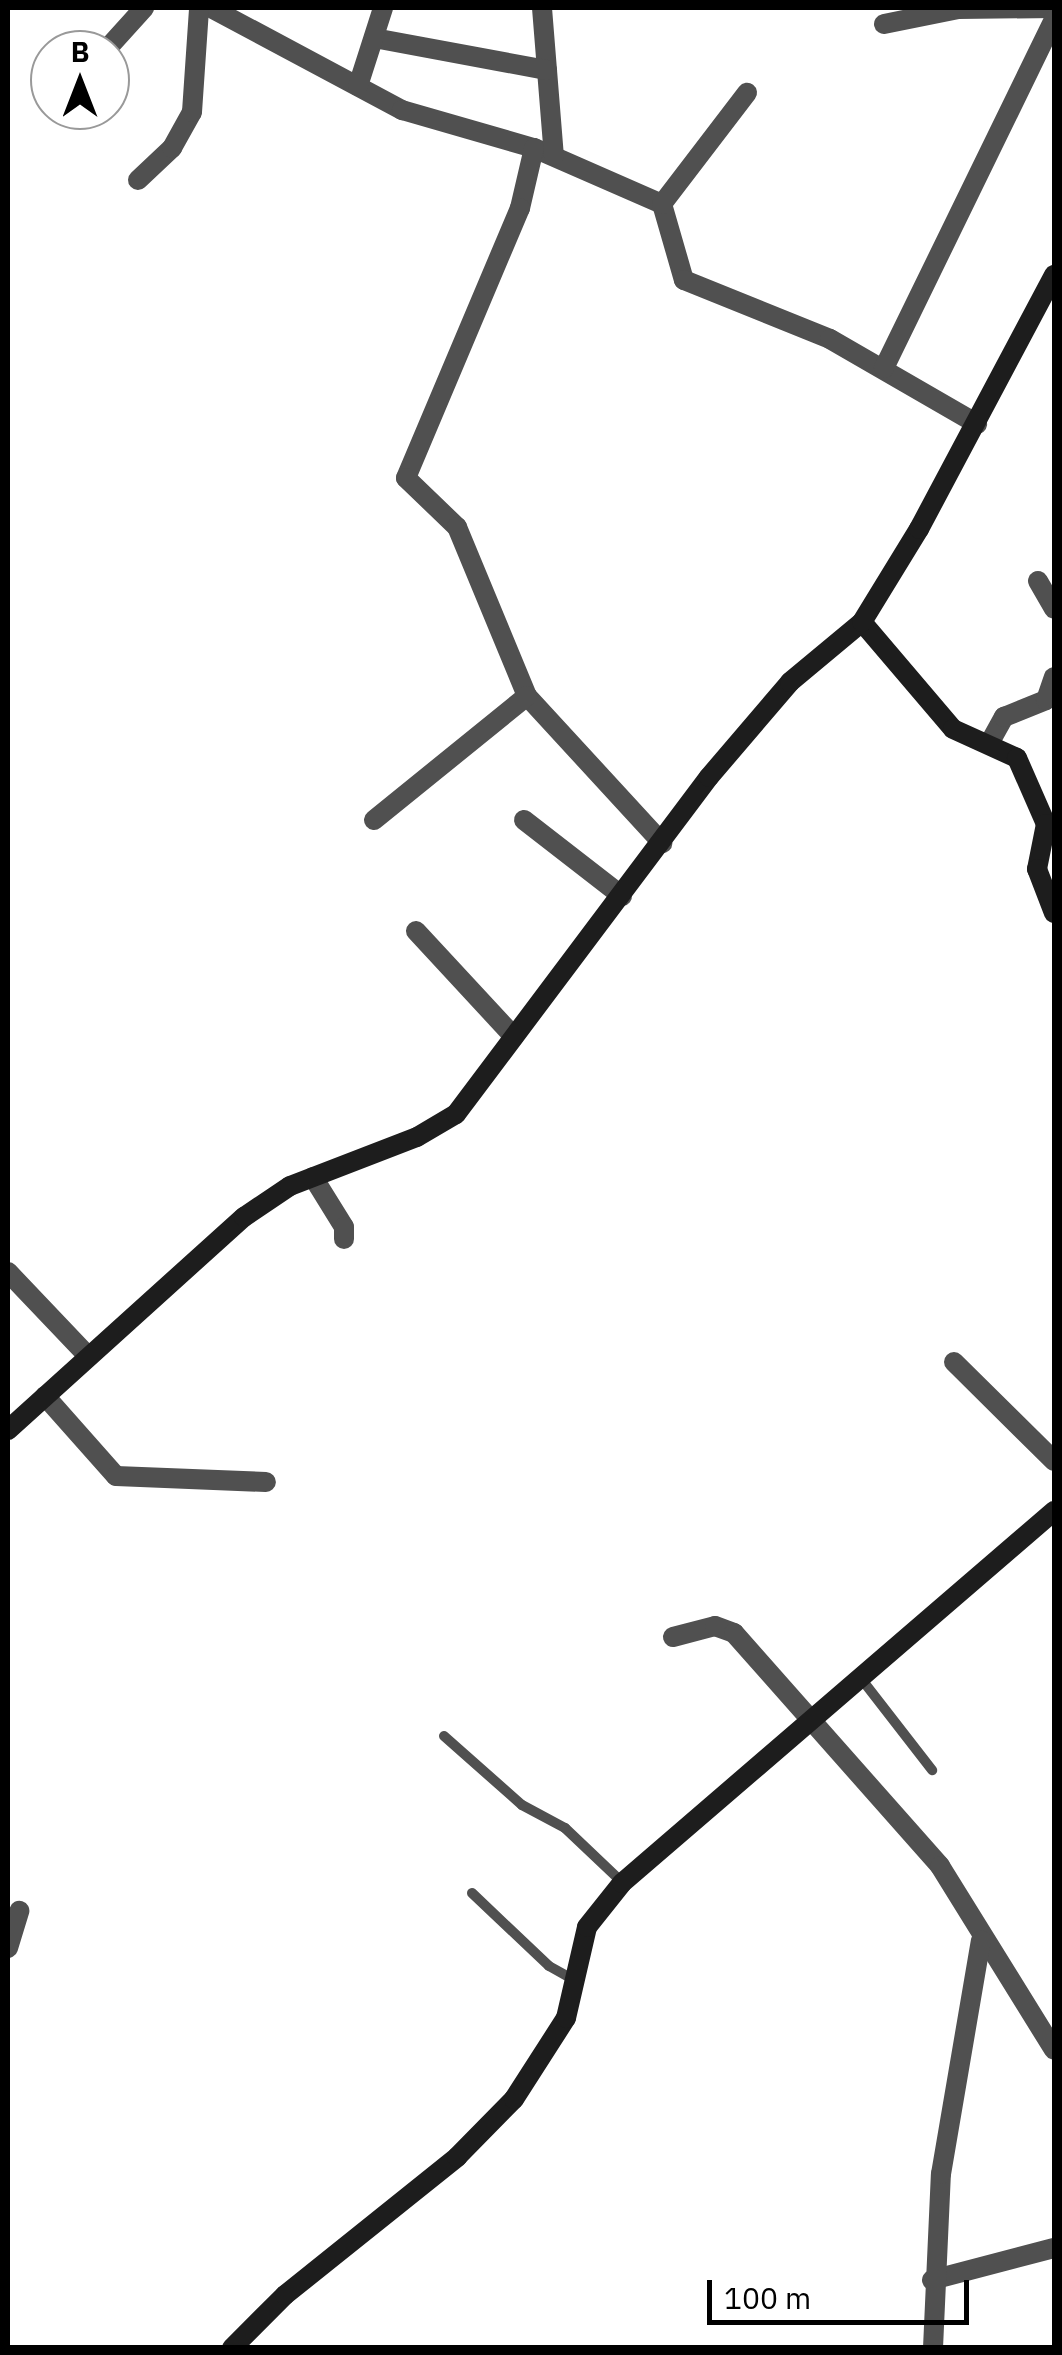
<!DOCTYPE html>
<style>
body{margin:0}
#map{position:relative;width:1062px;height:2355px;overflow:hidden;background:#fff;font-family:"IBM Plex Sans",sans-serif}
div>[style]{position:absolute}
[style*='--x']{left:calc(var(--x)*1px);top:calc(var(--y)*1px);width:calc(var(--w)*1px);rotate:calc(var(--a)*1deg)}
.lane>*{height:10px;margin:-5px;padding:0 5px;transform-origin:5px;border-radius:5px;background:#505050}
.street>*{height:20px;margin:-10px;padding:0 10px;transform-origin:10px;border-radius:10px;background:#505050}
.secondary>*{height:20px;margin:-10px;padding:0 10px;transform-origin:10px;border-radius:10px;background:#1d1d1d}
span{translate:-50% -50%;white-space:nowrap;text-align:center;line-height:1.15;-webkit-text-stroke:10px #fff;paint-order:stroke}
.frame{position:absolute;inset:0;border:10px solid #000;pointer-events:none}
.north{position:absolute;left:30px;top:30px;width:100px;height:100px;box-sizing:border-box;background:#fff;border:2px solid #999;border-radius:50%;rotate:0deg;font-size:28px;font-weight:700;line-height:40px;text-align:center;color:#000}
.north::after{content:'';display:block;margin:auto;width:35px;height:45px;background:#000;clip-path:polygon(50% 0,100% 100%,50% 72%,0 100%)}
.scale{position:absolute;left:707px;top:2280px;width:262px;height:45px;box-sizing:border-box;border:5px solid #000;border-top:0;padding-left:12px;font-size:30px;line-height:35px;white-space:nowrap;color:#000;-webkit-text-stroke:8px #fff;paint-order:stroke}
</style>
<div id="map">
<div class="lane">
<div style="--x:863;--y:1681;--w:113;--a:52.2"></div>
<div style="--x:444;--y:1736;--w:104;--a:41.5"></div>
<div style="--x:522;--y:1805;--w:49;--a:28.1"></div>
<div style="--x:565;--y:1828;--w:79;--a:43.5"></div>
<div style="--x:472;--y:1893;--w:106;--a:43.5"></div>
<div style="--x:549;--y:1966;--w:29;--a:29"></div>
</div>
<div class="street">
<div style="--x:211;--y:8;--w:217;--a:28.1"></div>
<div style="--x:402;--y:110;--w:137;--a:16.1"></div>
<div style="--x:534;--y:148;--w:140;--a:23.6"></div>
<div style="--x:662;--y:204;--w:79;--a:73.9"></div>
<div style="--x:684;--y:280;--w:157;--a:22"></div>
<div style="--x:830;--y:339;--w:170;--a:30"></div>
<div style="--x:542;--y:8;--w:148;--a:85.4"></div>
<div style="--x:884;--y:24;--w:76;--a:-11.5"></div>
<div style="--x:958;--y:9;--w:96;--a:-0.6"></div>
<div style="--x:374;--y:38;--w:176;--a:10.5"></div>
<div style="--x:106;--y:50;--w:57;--a:-47.9"></div>
<div style="--x:358;--y:86;--w:82;--a:-72.2"></div>
<div style="--x:534;--y:148;--w:62;--a:103.1"></div>
<div style="--x:520;--y:208;--w:293;--a:112.9"></div>
<div style="--x:406;--y:478;--w:71;--a:43.9"></div>
<div style="--x:457;--y:527;--w:183;--a:67.5"></div>
<div style="--x:527;--y:696;--w:200;--a:47.4"></div>
<div style="--x:138;--y:180;--w:47;--a:-43.3"></div>
<div style="--x:172;--y:148;--w:41;--a:-60.9"></div>
<div style="--x:192;--y:112;--w:104;--a:-86.1"></div>
<div style="--x:662;--y:204;--w:140;--a:-52.6"></div>
<div style="--x:884;--y:368;--w:387;--a:-64"></div>
<div style="--x:1038;--y:581;--w:32;--a:60"></div>
<div style="--x:990;--y:742;--w:29;--a:-61"></div>
<div style="--x:1004;--y:717;--w:45;--a:-22"></div>
<div style="--x:1046;--y:700;--w:24;--a:-71"></div>
<div style="--x:374;--y:820;--w:197;--a:-39"></div>
<div style="--x:524;--y:820;--w:124;--a:37.8"></div>
<div style="--x:416;--y:931;--w:144;--a:47.2"></div>
<div style="--x:313;--y:1177;--w:59;--a:58.2"></div>
<div style="--x:344;--y:1227;--w:12;--a:90"></div>
<div style="--x:8;--y:1272;--w:115;--a:46.4"></div>
<div style="--x:954;--y:1362;--w:141;--a:44.7"></div>
<div style="--x:45;--y:1396;--w:107;--a:48.4"></div>
<div style="--x:116;--y:1476;--w:150;--a:2.3"></div>
<div style="--x:673;--y:1637;--w:43;--a:-14.7"></div>
<div style="--x:715;--y:1626;--w:20;--a:20"></div>
<div style="--x:734;--y:1633;--w:311;--a:48.5"></div>
<div style="--x:940;--y:1866;--w:216;--a:58.2"></div>
<div style="--x:8;--y:1948;--w:39;--a:-73"></div>
<div style="--x:932;--y:2280;--w:126;--a:-14.7"></div>
<div style="--x:933;--y:2348;--w:174;--a:-87.4"></div>
<div style="--x:941;--y:2174;--w:237;--a:-80.3"></div>
</div>
<div class="secondary">
<div style="--x:862;--y:622;--w:140;--a:49.6"></div>
<div style="--x:953;--y:729;--w:70;--a:24.4"></div>
<div style="--x:1017;--y:758;--w:72;--a:66.3"></div>
<div style="--x:1046;--y:824;--w:46;--a:101.3"></div>
<div style="--x:1037;--y:869;--w:47;--a:68.9"></div>
<div style="--x:8;--y:1430;--w:318;--a:-42.1"></div>
<div style="--x:244;--y:1217;--w:55;--a:-34"></div>
<div style="--x:290;--y:1186;--w:136;--a:-21.1"></div>
<div style="--x:417;--y:1137;--w:45;--a:-30.5"></div>
<div style="--x:456;--y:1114;--w:421;--a:-53.1"></div>
<div style="--x:709;--y:777;--w:125;--a:-49.5"></div>
<div style="--x:790;--y:682;--w:94;--a:-39.8"></div>
<div style="--x:862;--y:622;--w:109;--a:-58.5"></div>
<div style="--x:919;--y:529;--w:288;--a:-62"></div>
<div style="--x:232;--y:2348;--w:75;--a:-45"></div>
<div style="--x:285;--y:2295;--w:221;--a:-38.7"></div>
<div style="--x:457;--y:2157;--w:81;--a:-45.5"></div>
<div style="--x:514;--y:2099;--w:96;--a:-57.3"></div>
<div style="--x:566;--y:2018;--w:93;--a:-77"></div>
<div style="--x:587;--y:1927;--w:56;--a:-51.5"></div>
<div style="--x:622;--y:1883;--w:570;--a:-40.73"></div>
</div>
<div class="frame"></div>
<div class="north">B</div>
<div class="scale">100 m</div>
</div>
